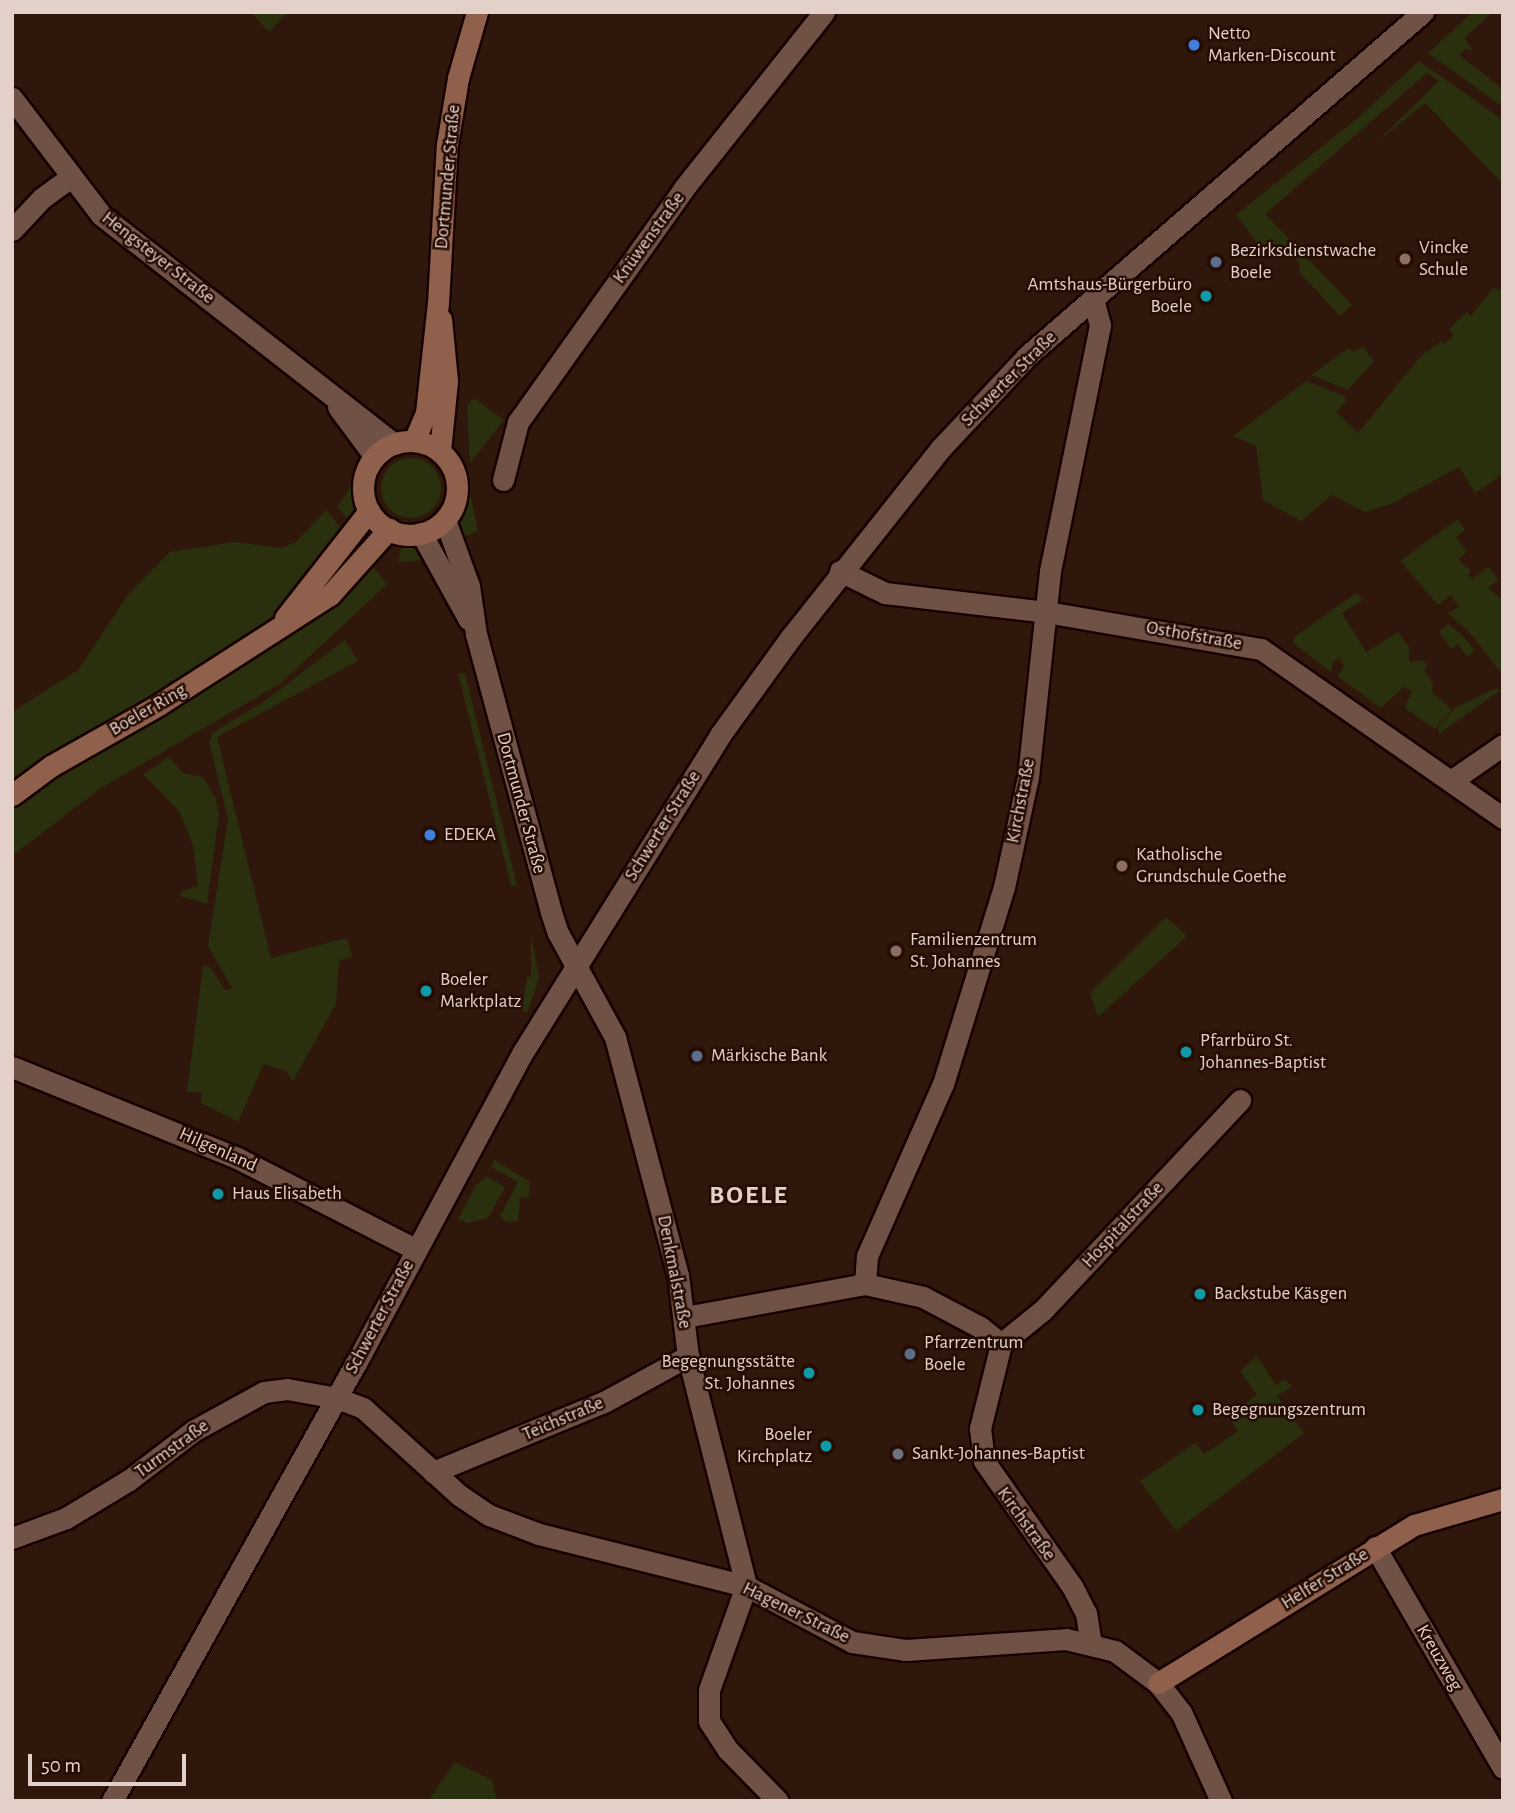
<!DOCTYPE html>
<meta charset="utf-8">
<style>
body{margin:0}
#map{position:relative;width:1515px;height:1813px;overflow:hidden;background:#30170c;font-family:"Alegreya Sans",sans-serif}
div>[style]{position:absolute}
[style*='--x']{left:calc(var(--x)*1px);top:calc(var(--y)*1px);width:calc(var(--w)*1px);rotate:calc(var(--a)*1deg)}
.green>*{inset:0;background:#2a2f0d}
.round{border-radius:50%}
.roads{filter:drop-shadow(2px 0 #170200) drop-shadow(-2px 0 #170200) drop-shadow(0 2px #170200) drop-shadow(0 -2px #170200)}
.street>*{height:21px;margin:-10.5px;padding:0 10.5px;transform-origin:10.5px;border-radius:10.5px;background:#705145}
.secondary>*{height:21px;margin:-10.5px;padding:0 10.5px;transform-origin:10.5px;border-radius:10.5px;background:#8f604c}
.secondary>.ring{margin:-10.5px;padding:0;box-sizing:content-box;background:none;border:21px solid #8f604c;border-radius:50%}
.dots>*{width:19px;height:19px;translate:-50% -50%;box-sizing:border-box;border:4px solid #260d04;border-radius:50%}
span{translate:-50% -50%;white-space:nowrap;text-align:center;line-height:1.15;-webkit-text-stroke:5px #260d04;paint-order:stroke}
.poi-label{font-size:19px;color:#e2d0c9}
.left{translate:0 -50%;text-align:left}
.right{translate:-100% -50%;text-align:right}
.street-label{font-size:19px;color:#e2d0c9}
.district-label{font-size:26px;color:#e2d0c9;font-weight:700;letter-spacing:2px}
.frame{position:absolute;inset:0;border:14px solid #e2d0c9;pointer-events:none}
.scale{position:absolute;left:28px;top:1754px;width:158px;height:32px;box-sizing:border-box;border:4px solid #e2d0c9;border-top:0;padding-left:9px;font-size:21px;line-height:24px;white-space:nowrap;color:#e2d0c9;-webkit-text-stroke:5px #260d04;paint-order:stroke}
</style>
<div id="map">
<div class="green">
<div style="clip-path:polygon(251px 12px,288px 12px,269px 32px)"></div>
<div style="clip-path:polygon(1473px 12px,1492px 12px,1465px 38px,1473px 51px,1465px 49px,1459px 55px,1503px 89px,1503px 107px,1428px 53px)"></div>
<div style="clip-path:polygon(1419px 61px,1503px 120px,1503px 184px,1425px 103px,1376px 143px,1439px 81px,1427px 73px,1265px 214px,1352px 305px,1340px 316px,1299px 272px,1300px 263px,1281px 249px,1266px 254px,1236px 215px,1360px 116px)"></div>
<div style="clip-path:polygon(1494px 287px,1498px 291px,1503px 287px,1503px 474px,1475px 493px,1459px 467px,1391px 504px,1365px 512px,1332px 495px,1301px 521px,1263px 500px,1256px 446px,1233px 436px,1306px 381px,1342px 395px,1347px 400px,1336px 412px,1358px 433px,1420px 357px,1441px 341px,1444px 344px,1454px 335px,1449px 329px,1467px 312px,1471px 316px)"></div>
<div style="clip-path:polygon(1363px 347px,1374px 361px,1348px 390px,1311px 375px,1349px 348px,1353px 352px)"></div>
<div style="clip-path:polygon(474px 398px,504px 420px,470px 463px,467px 405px)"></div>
<div class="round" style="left:381px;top:458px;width:60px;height:60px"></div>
<div style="clip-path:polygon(355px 481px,357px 508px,353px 525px,337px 507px)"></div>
<div style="clip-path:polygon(469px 488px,478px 531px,459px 539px,458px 524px)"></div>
<div style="clip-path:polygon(326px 510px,387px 584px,281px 683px,101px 788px,12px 856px,12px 712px,78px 670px,127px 596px,170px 552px,235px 542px,282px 548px,296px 542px)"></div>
<div style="clip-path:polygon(1458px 519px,1465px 530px,1456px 537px,1467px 552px,1458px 559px,1471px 571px,1468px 575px,1472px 579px,1489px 567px,1498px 580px,1488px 588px,1503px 600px,1503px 675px,1471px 634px,1448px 613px,1459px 607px,1451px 595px,1438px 605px,1400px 561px)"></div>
<div style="clip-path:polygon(402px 544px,414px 548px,427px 560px,398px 562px)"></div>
<div style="clip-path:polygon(1357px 593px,1363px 600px,1342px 613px,1366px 652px,1398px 632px,1409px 647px,1409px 662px,1423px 660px,1427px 666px,1424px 671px,1433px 683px,1432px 692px,1452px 710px,1435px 729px,1405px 708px,1412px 690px,1403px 687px,1381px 708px,1337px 676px,1344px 667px,1340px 658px,1333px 662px,1331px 672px,1293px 643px,1295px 636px)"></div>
<div style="clip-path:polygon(1448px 624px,1463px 636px,1475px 651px,1467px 657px,1458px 644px,1451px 649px,1439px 632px)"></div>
<div style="clip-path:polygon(345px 640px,358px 661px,217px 737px,271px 958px,347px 938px,352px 956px,339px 961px,336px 1004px,293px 1081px,285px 1071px,264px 1064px,238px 1122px,201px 1103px,202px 1092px,187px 1092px,203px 966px,210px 967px,226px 991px,232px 988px,208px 946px,228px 819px,209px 742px,212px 733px,262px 703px)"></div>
<div style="clip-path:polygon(458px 673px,465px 673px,517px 885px,511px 886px)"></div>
<div style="clip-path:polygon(1496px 688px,1503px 693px,1503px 696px,1499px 691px,1439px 734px,1438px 727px,1455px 708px)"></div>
<div style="clip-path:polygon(169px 757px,183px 773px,203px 777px,216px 799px,219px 814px,207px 904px,181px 896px,181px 891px,198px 886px,193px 845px,179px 811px,143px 774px)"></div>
<div style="clip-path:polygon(1166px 917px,1187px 936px,1098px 1017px,1090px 993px)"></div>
<div style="clip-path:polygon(531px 933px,539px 978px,527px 1013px,522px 1011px,527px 977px,531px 976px)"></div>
<div style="clip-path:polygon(495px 1160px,530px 1182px,529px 1197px,520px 1198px,518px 1221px,507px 1223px,500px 1216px,518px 1182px,491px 1167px)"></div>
<div style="clip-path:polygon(487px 1176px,505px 1187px,488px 1218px,467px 1223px,458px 1219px,476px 1185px)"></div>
<div style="clip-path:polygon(1257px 1356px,1276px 1385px,1285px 1379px,1292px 1387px,1277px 1396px,1304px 1433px,1176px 1531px,1140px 1481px,1195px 1443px,1204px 1454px,1238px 1431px,1228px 1415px,1257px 1395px,1240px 1371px)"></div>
<div style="clip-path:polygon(455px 1762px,492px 1780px,497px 1801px,428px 1801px)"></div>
</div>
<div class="roads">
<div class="street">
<div style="--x:12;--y:98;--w:147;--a:52.7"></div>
<div style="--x:101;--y:215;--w:372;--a:38"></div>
<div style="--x:12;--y:230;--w:44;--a:-46.8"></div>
<div style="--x:42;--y:198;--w:34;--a:-36"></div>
<div style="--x:338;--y:407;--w:62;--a:53.5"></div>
<div style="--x:503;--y:480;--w:60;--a:-75.5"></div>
<div style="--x:518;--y:422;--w:287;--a:-54.6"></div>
<div style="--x:684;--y:188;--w:225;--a:-51.5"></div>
<div style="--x:445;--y:520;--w:70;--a:70"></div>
<div style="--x:469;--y:586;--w:49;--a:81.7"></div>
<div style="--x:476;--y:634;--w:288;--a:74.9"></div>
<div style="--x:551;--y:912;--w:22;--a:72"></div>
<div style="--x:558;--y:933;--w:119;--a:61.3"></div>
<div style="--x:615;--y:1037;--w:246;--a:75.2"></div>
<div style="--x:678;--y:1275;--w:82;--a:83"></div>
<div style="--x:688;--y:1356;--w:237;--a:75.8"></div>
<div style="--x:746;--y:1586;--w:110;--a:109.6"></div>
<div style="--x:709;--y:1690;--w:31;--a:90"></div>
<div style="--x:709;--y:1721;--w:35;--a:57"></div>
<div style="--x:728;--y:1750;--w:71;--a:45.6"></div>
<div style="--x:421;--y:533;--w:99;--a:61.1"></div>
<div style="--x:840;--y:571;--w:50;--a:26.1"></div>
<div style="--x:885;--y:593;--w:162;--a:6.7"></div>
<div style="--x:1046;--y:612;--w:218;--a:9.8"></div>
<div style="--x:1261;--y:649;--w:295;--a:34.9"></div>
<div style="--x:1451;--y:781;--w:63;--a:-34.7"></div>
<div style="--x:12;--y:1067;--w:243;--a:22"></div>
<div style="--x:237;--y:1158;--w:200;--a:27.1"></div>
<div style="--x:865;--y:1284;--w:28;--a:-86"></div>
<div style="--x:867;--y:1256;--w:188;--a:-66.2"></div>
<div style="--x:943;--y:1084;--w:206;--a:-72.8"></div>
<div style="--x:1004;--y:887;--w:113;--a:-77.7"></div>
<div style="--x:1028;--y:777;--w:207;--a:-83.9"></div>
<div style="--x:1050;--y:571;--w:251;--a:-78.5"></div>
<div style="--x:1100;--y:325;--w:27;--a:-105"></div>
<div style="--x:685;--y:1317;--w:183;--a:-10.4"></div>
<div style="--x:865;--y:1284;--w:59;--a:12.6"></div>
<div style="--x:923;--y:1297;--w:64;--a:27.8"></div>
<div style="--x:980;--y:1327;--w:27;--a:39"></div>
<div style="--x:1001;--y:1344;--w:87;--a:104"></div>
<div style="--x:980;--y:1428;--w:33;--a:83"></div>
<div style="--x:984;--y:1461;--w:153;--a:54.9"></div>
<div style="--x:1072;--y:1586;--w:30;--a:63"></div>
<div style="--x:1086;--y:1613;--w:30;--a:81"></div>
<div style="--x:1001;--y:1344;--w:54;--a:-39"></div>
<div style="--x:1043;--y:1310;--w:288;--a:-46.8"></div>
<div style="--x:433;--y:1472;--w:185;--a:-22.3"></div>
<div style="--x:604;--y:1402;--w:96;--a:-28.7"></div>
<div style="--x:12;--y:1538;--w:58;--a:-20.3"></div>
<div style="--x:66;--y:1518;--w:74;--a:-31.1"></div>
<div style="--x:129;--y:1480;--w:81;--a:-37.4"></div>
<div style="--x:193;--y:1431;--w:81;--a:-28.8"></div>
<div style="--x:264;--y:1392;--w:23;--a:-7"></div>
<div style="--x:287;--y:1389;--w:51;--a:10.2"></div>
<div style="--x:337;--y:1398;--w:28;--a:21"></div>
<div style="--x:363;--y:1408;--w:130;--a:42.2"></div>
<div style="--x:459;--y:1495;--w:36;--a:34"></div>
<div style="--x:489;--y:1515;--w:53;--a:20.8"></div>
<div style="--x:539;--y:1534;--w:213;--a:14.1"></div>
<div style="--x:746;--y:1586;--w:120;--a:27.8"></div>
<div style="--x:852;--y:1642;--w:55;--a:8.4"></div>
<div style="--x:906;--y:1650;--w:160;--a:-3.9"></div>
<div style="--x:1066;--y:1639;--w:50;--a:13.8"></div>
<div style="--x:1115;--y:1651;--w:54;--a:36.7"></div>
<div style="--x:1158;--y:1683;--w:37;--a:52"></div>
<div style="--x:1181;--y:1712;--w:98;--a:65.8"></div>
<div style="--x:1375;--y:1547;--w:255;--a:59.9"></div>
<div style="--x:112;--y:1801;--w:499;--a:-60.9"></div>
<div style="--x:355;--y:1365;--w:355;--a:-61.8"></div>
<div style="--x:523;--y:1052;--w:373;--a:-58.1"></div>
<div style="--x:720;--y:735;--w:121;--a:-54.1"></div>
<div style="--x:791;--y:637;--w:241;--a:-51.6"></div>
<div style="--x:941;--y:448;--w:126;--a:-46.9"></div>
<div style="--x:1027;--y:356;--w:525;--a:-40.98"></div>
</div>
<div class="secondary">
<div style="--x:414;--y:441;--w:30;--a:-67"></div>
<div style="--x:426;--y:413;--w:111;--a:-83.8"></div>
<div style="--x:438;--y:303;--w:159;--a:-86.8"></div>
<div style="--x:447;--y:144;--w:67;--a:-80.5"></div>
<div style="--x:458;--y:78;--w:69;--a:-73.9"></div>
<div class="ring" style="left:363px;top:441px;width:73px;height:73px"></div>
<div style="--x:440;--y:451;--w:70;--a:-84.3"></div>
<div style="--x:447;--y:381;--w:62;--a:-95.5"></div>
<div style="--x:285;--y:618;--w:136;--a:-51.9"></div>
<div style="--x:12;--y:795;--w:49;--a:-36.6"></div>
<div style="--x:51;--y:766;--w:125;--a:-29.6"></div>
<div style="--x:160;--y:704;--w:202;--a:-32.7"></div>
<div style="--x:330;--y:595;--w:89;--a:-48.2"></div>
<div style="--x:1158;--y:1683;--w:301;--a:-31.7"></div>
<div style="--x:1414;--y:1525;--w:93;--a:-16.3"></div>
</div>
</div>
<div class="dots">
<div style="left:1194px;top:45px;background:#3f7fe0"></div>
<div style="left:1405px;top:259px;background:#8d6e63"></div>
<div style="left:1216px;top:262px;background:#5c6f8a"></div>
<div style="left:1206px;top:296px;background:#0f9aa8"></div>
<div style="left:430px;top:835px;background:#3f7fe0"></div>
<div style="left:1122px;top:866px;background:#8d6e63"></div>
<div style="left:896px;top:951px;background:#8d6e63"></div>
<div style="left:426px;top:991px;background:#0f9aa8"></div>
<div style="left:1186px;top:1052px;background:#0f9aa8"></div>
<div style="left:697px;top:1056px;background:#5c6f8a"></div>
<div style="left:218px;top:1194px;background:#0f9aa8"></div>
<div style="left:1200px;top:1294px;background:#0f9aa8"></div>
<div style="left:910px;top:1354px;background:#5c6f8a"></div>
<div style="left:809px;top:1373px;background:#0f9aa8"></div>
<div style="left:1198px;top:1410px;background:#0f9aa8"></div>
<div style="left:826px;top:1446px;background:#0f9aa8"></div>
<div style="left:898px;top:1454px;background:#6b7280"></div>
</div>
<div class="poi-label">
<span class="left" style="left:1208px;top:45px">Netto<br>Marken-Discount</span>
<span class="left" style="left:1419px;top:259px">Vincke<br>Schule</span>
<span class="left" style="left:1230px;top:262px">Bezirksdienstwache<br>Boele</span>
<span class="right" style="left:1192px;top:296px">Amtshaus-Bürgerbüro<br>Boele</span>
<span class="left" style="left:444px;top:835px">EDEKA</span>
<span class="left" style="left:1136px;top:866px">Katholische<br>Grundschule Goethe</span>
<span class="left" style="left:910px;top:951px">Familienzentrum<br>St. Johannes</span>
<span class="left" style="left:440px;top:991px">Boeler<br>Marktplatz</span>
<span class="left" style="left:1200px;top:1052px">Pfarrbüro St.<br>Johannes-Baptist</span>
<span class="left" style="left:711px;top:1056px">Märkische Bank</span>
<span class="left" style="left:232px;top:1194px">Haus Elisabeth</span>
<span class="left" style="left:1214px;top:1294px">Backstube Käsgen</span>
<span class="left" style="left:924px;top:1354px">Pfarrzentrum<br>Boele</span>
<span class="right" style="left:795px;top:1373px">Begegnungsstätte<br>St. Johannes</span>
<span class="left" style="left:1212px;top:1410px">Begegnungszentrum</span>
<span class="right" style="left:812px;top:1446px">Boeler<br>Kirchplatz</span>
<span class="left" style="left:912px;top:1454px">Sankt-Johannes-Baptist</span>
</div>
<div class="street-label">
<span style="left:448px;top:177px;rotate:-85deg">Dortmunder Straße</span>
<span style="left:649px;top:238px;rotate:-54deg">Knüwenstraße</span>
<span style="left:158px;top:258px;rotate:38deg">Hengsteyer Straße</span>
<span style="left:1009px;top:379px;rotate:-45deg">Schwerter Straße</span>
<span style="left:1194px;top:636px;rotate:10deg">Osthofstraße</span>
<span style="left:148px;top:710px;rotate:-30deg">Boeler Ring</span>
<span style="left:1021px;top:801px;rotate:-79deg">Kirchstraße</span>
<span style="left:521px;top:803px;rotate:75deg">Dortmunder Straße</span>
<span style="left:663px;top:826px;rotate:-58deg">Schwerter Straße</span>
<span style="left:218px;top:1150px;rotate:24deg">Hilgenland</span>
<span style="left:1123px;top:1225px;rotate:-47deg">Hospitalstraße</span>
<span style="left:674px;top:1272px;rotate:79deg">Denkmalstraße</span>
<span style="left:380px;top:1317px;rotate:-62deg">Schwerter Straße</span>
<span style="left:563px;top:1419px;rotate:-23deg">Teichstraße</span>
<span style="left:172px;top:1449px;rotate:-36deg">Turmstraße</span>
<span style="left:1026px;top:1524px;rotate:54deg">Kirchstraße</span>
<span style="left:1325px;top:1579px;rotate:-32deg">Helfer Straße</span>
<span style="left:796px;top:1613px;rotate:26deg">Hagener Straße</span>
<span style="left:1439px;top:1658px;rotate:60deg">Kreuzweg</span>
</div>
<div class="district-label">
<span style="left:749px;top:1196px">BOELE</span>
</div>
<div class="frame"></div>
<div class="scale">50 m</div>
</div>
